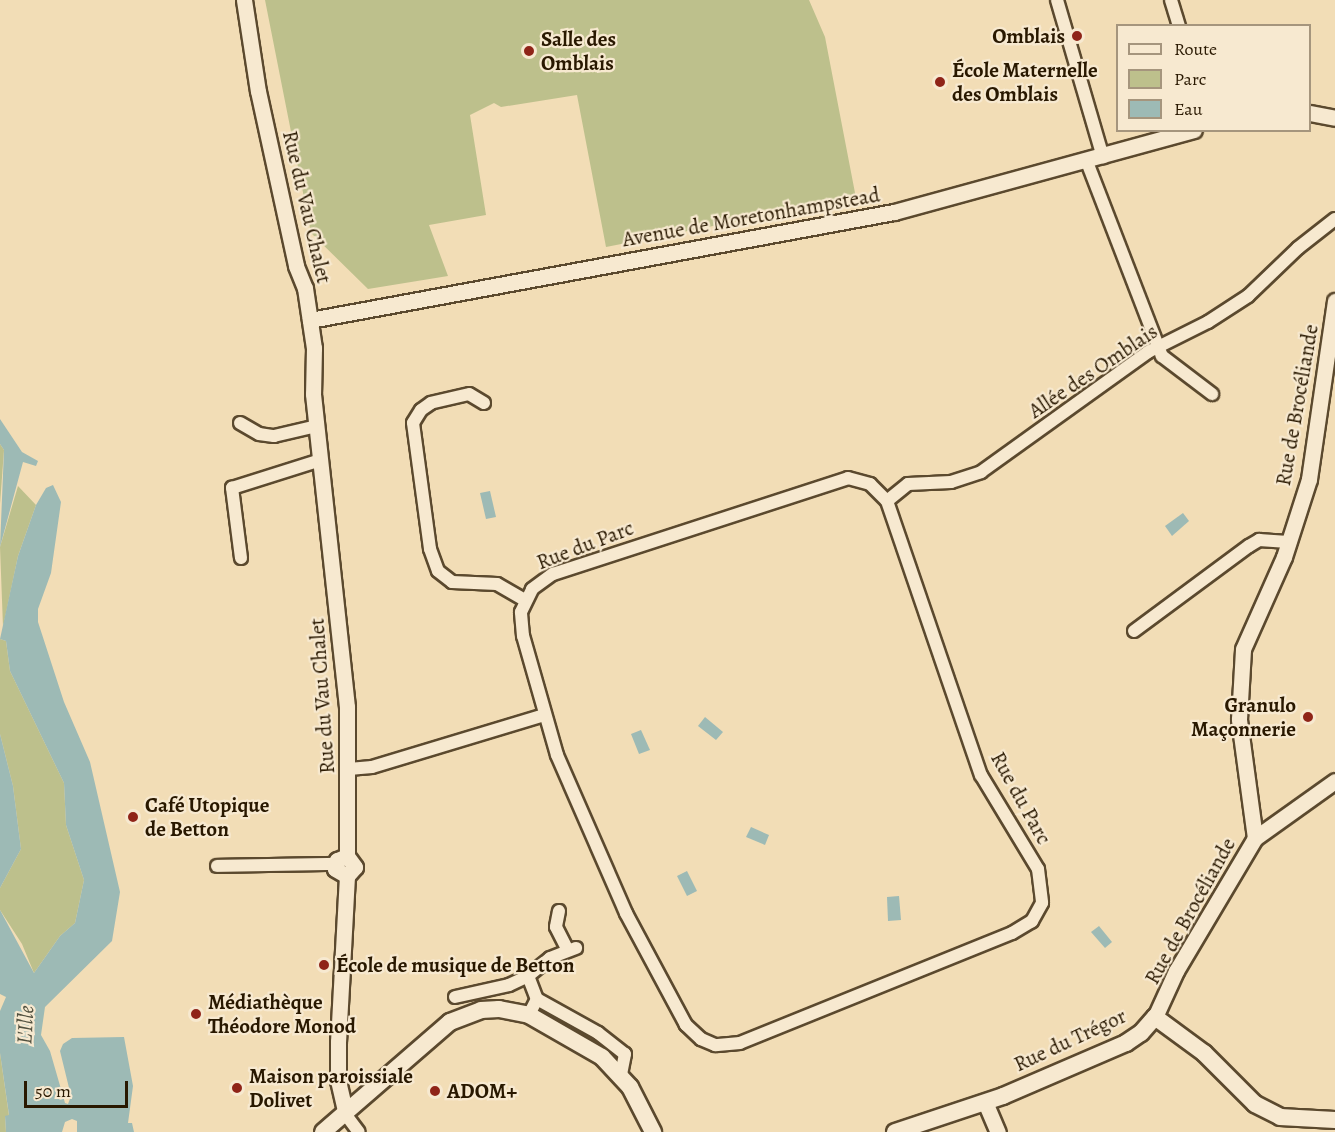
<!DOCTYPE html>
<meta charset="utf-8">
<style>
body{margin:0}
#map{position:relative;width:1335px;height:1132px;overflow:hidden;background:#f2ddb6;font-family:Alegreya,serif}
div>[style]{position:absolute}
[style*='--x']{left:calc(var(--x)*1px);top:calc(var(--y)*1px);width:calc(var(--w)*1px);rotate:calc(var(--a)*1deg)}
.green>*{inset:0;background:#bdc08c}
.water>*{inset:0;background:#9dbab5}
.roads{filter:drop-shadow(2px 0 #5b492e) drop-shadow(-2px 0 #5b492e) drop-shadow(0 2px #5b492e) drop-shadow(0 -2px #5b492e)}
.minor>*{height:12px;margin:-6px;padding:0 6px;transform-origin:6px;border-radius:6px;background:#f7e9d0}
.tertiary>*{height:15px;margin:-7.5px;padding:0 7.5px;transform-origin:7.5px;border-radius:7.5px;background:#f7e9d0}
.secondary>*{height:16px;margin:-8px;padding:0 8px;transform-origin:8px;border-radius:8px;background:#f7e9d0}
.dots>*{width:16px;height:16px;translate:-50% -50%;box-sizing:border-box;border:3px solid #f7e9d0;border-radius:50%}
span{translate:-50% -50%;white-space:nowrap;text-align:center;line-height:1.15;-webkit-text-stroke:4.5px #f7e9d0;paint-order:stroke}
.poi-label{font-size:21px;color:#291800;font-weight:700}
.right{translate:-100% -50%;text-align:right}
.left{translate:0 -50%;text-align:left}
.street-label{font-size:21px;color:#291800}
.water-label{font-size:22px;color:#52513f;font-style:italic}
.legend{position:absolute;left:1116px;top:24px;width:195px;height:108px;box-sizing:border-box;background:#f7e9d0;border:2px solid #a5957d;margin:0;padding:8px 10px;list-style:none;font-size:18px;color:#291800}
.legend li{display:flex;align-items:center;gap:12px;height:30px}
.legend b{width:30px;border:2px solid #a5957d}
.scale{position:absolute;left:24px;top:1081px;width:104px;height:27px;box-sizing:border-box;border:3px solid #291800;border-top:0;padding-left:8px;font-size:18px;line-height:21px;white-space:nowrap;color:#291800;-webkit-text-stroke:4px #f7e9d0;paint-order:stroke}
</style>
<div id="map">
<div class="green">
<div style="clip-path:polygon(265px 0,809px 0,825px 37px,856px 198px,606px 247px,577px 95px,501px 107px,494px 103px,470px 115px,486px 215px,429px 225px,448px 276px,368px 289px,311px 233px)"></div>
<div style="clip-path:polygon(0 444px,4px 450px,0 504px)"></div>
<div style="clip-path:polygon(18px 486px,36px 505px,18px 556px,3px 627px,0 547px)"></div>
<div style="clip-path:polygon(0 639px,6px 641px,10px 671px,64px 783px,66px 825px,84px 880px,75px 923px,60px 936px,34px 973px,22px 944px,0 910px,0 888px,21px 849px,13px 786px,0 734px)"></div>
<div style="clip-path:polygon(0 1053px,9px 1116px,5px 1117px,6px 1132px,0 1132px)"></div>
</div>
<div class="water">
<div style="clip-path:polygon(0 419px,22px 452px,38px 461px,36px 466px,23px 462px,0 547px,4px 450px,0 444px)"></div>
<div style="clip-path:polygon(53px 485px,61px 502px,51px 573px,38px 609px,38px 622px,64px 702px,90px 762px,120px 892px,112px 941px,45px 1007px,41px 1035px,50px 1051px,65px 1103px,68px 1104px,71px 1096px,60px 1051px,63px 1044px,72px 1038px,124px 1037px,133px 1086px,128px 1123px,132px 1123px,134px 1132px,77px 1132px,77px 1121px,72px 1119px,65px 1122px,62px 1132px,6px 1132px,5px 1116px,9px 1115px,0 1053px,0 1011px,6px 997px,0 994px,0 910px,34px 973px,60px 936px,75px 923px,84px 880px,66px 825px,64px 783px,10px 671px,6px 641px,0 639px,18px 556px,36px 505px,46px 488px)"></div>
<div style="clip-path:polygon(490px 491px,496px 517px,486px 519px,480px 493px)"></div>
<div style="clip-path:polygon(1183px 513px,1189px 521px,1172px 536px,1165px 526px)"></div>
<div style="clip-path:polygon(705px 717px,723px 732px,716px 740px,698px 726px)"></div>
<div style="clip-path:polygon(641px 730px,650px 750px,639px 754px,631px 734px)"></div>
<div style="clip-path:polygon(0 734px,13px 786px,21px 849px,0 888px)"></div>
<div style="clip-path:polygon(751px 827px,769px 835px,765px 845px,746px 837px)"></div>
<div style="clip-path:polygon(687px 871px,697px 891px,687px 896px,677px 876px)"></div>
<div style="clip-path:polygon(899px 896px,901px 920px,888px 921px,887px 897px)"></div>
<div style="clip-path:polygon(1099px 926px,1112px 942px,1105px 948px,1091px 932px)"></div>
</div>
<div class="roads">
<div class="minor">
<div style="--x:1057;--y:0;--w:164;--a:73.7"></div>
<div style="--x:1171;--y:0;--w:27;--a:73"></div>
<div style="--x:1087;--y:162;--w:208;--a:68.9"></div>
<div style="--x:1162;--y:356;--w:63;--a:37.2"></div>
<div style="--x:484;--y:403;--w:17;--a:-149"></div>
<div style="--x:469;--y:394;--w:39;--a:167"></div>
<div style="--x:431;--y:403;--w:12;--a:145"></div>
<div style="--x:421;--y:410;--w:15;--a:122"></div>
<div style="--x:413;--y:423;--w:127;--a:82.3"></div>
<div style="--x:430;--y:549;--w:23;--a:70"></div>
<div style="--x:438;--y:571;--w:18;--a:38"></div>
<div style="--x:452;--y:582;--w:45;--a:2.5"></div>
<div style="--x:497;--y:584;--w:32;--a:30"></div>
<div style="--x:240;--y:423;--w:22;--a:30"></div>
<div style="--x:259;--y:434;--w:15;--a:8"></div>
<div style="--x:274;--y:436;--w:44;--a:-13.1"></div>
<div style="--x:848;--y:478;--w:23;--a:15"></div>
<div style="--x:870;--y:484;--w:24;--a:45"></div>
<div style="--x:887;--y:501;--w:290;--a:71.1"></div>
<div style="--x:981;--y:775;--w:110;--a:58.8"></div>
<div style="--x:1038;--y:869;--w:34;--a:83"></div>
<div style="--x:1042;--y:903;--w:21;--a:119"></div>
<div style="--x:1032;--y:921;--w:23;--a:149"></div>
<div style="--x:1012;--y:933;--w:293;--a:158"></div>
<div style="--x:740;--y:1043;--w:25;--a:175"></div>
<div style="--x:715;--y:1045;--w:15;--a:-157"></div>
<div style="--x:701;--y:1039;--w:21;--a:-137"></div>
<div style="--x:686;--y:1025;--w:127;--a:-118.2"></div>
<div style="--x:626;--y:913;--w:172;--a:-113.6"></div>
<div style="--x:557;--y:755;--w:124;--a:-105.9"></div>
<div style="--x:523;--y:636;--w:24;--a:-95"></div>
<div style="--x:521;--y:612;--w:25;--a:-64"></div>
<div style="--x:532;--y:589;--w:26;--a:-36"></div>
<div style="--x:553;--y:574;--w:310;--a:-18"></div>
<div style="--x:887;--y:501;--w:27;--a:-39"></div>
<div style="--x:908;--y:484;--w:43;--a:-2.7"></div>
<div style="--x:951;--y:482;--w:32;--a:-18"></div>
<div style="--x:981;--y:472;--w:206;--a:-35.7"></div>
<div style="--x:1148;--y:352;--w:67;--a:-26.6"></div>
<div style="--x:1208;--y:322;--w:48;--a:-33"></div>
<div style="--x:1248;--y:296;--w:69;--a:-43.8"></div>
<div style="--x:1298;--y:248;--w:47;--a:-38.1"></div>
<div style="--x:241;--y:558;--w:71;--a:-97.3"></div>
<div style="--x:232;--y:488;--w:93;--a:-17.5"></div>
<div style="--x:1134;--y:631;--w:143;--a:-36.5"></div>
<div style="--x:1249;--y:546;--w:12;--a:-31"></div>
<div style="--x:1259;--y:540;--w:29;--a:4"></div>
<div style="--x:349;--y:769;--w:23;--a:-5"></div>
<div style="--x:372;--y:767;--w:180;--a:-16.8"></div>
<div style="--x:217;--y:866;--w:118;--a:-1"></div>
<div style="--x:559;--y:911;--w:16;--a:101"></div>
<div style="--x:556;--y:927;--w:25;--a:63"></div>
<div style="--x:528;--y:976;--w:25;--a:69"></div>
<div style="--x:537;--y:999;--w:18;--a:117"></div>
<div style="--x:455;--y:997;--w:55;--a:-12.5"></div>
<div style="--x:509;--y:985;--w:21;--a:-25"></div>
<div style="--x:528;--y:976;--w:28;--a:-39"></div>
<div style="--x:550;--y:958;--w:28;--a:-21"></div>
<div style="--x:537;--y:999;--w:70;--a:29.1"></div>
<div style="--x:598;--y:1033;--w:34;--a:38"></div>
<div style="--x:625;--y:1054;--w:20;--a:101"></div>
<div style="--x:346;--y:1115;--w:21;--a:53"></div>
</div>
<div class="tertiary">
<div style="--x:244;--y:0;--w:92;--a:81.3"></div>
<div style="--x:258;--y:91;--w:179;--a:77.7"></div>
<div style="--x:296;--y:266;--w:24;--a:68"></div>
<div style="--x:305;--y:288;--w:61;--a:81.5"></div>
<div style="--x:314;--y:348;--w:46;--a:91.2"></div>
<div style="--x:313;--y:394;--w:315;--a:83.8"></div>
<div style="--x:347;--y:707;--w:149;--a:90"></div>
<div style="--x:1310;--y:113;--w:25;--a:11"></div>
<div style="--x:310;--y:320;--w:594;--a:-10.48"></div>
<div style="--x:894;--y:212;--w:311;--a:-15.3"></div>
<div style="--x:1255;--y:838;--w:98;--a:-35.5"></div>
<div style="--x:347;--y:856;--w:11;--a:158"></div>
<div style="--x:337;--y:860;--w:9;--a:103"></div>
<div style="--x:335;--y:869;--w:14;--a:30"></div>
<div style="--x:1155;--y:1017;--w:51;--a:-65.5"></div>
<div style="--x:1176;--y:971;--w:155;--a:-59.3"></div>
<div style="--x:1255;--y:838;--w:120;--a:-97.7"></div>
<div style="--x:1239;--y:719;--w:70;--a:-86.7"></div>
<div style="--x:1243;--y:649;--w:101;--a:-66"></div>
<div style="--x:1284;--y:557;--w:82;--a:-72.2"></div>
<div style="--x:1309;--y:479;--w:180;--a:-81.7"></div>
<div style="--x:985;--y:1102;--w:33;--a:67"></div>
<div style="--x:346;--y:1115;--w:35;--a:-103"></div>
<div style="--x:338;--y:1081;--w:39;--a:-90"></div>
<div style="--x:338;--y:1042;--w:166;--a:-86.9"></div>
<div style="--x:347;--y:876;--w:12;--a:-48"></div>
<div style="--x:355;--y:867;--w:14;--a:-126"></div>
</div>
<div class="secondary">
<div style="--x:323;--y:1132;--w:168;--a:-40.9"></div>
<div style="--x:450;--y:1022;--w:33;--a:-21"></div>
<div style="--x:481;--y:1010;--w:18;--a:-3"></div>
<div style="--x:499;--y:1009;--w:31;--a:11"></div>
<div style="--x:529;--y:1015;--w:84;--a:29.9"></div>
<div style="--x:602;--y:1057;--w:41;--a:47"></div>
<div style="--x:630;--y:1087;--w:51;--a:62.9"></div>
<div style="--x:895;--y:1132;--w:114;--a:-18.4"></div>
<div style="--x:1003;--y:1096;--w:134;--a:-23.3"></div>
<div style="--x:1126;--y:1043;--w:18;--a:-34"></div>
<div style="--x:1141;--y:1033;--w:21;--a:-49"></div>
<div style="--x:1155;--y:1017;--w:61;--a:36.3"></div>
<div style="--x:1204;--y:1053;--w:72;--a:45"></div>
<div style="--x:1255;--y:1104;--w:28;--a:27"></div>
<div style="--x:1280;--y:1117;--w:55;--a:3.1"></div>
</div>
</div>
<div class="dots">
<div style="left:1077px;top:36px;background:#8f2418"></div>
<div style="left:529px;top:51px;background:#8f2418"></div>
<div style="left:940px;top:82px;background:#8f2418"></div>
<div style="left:1308px;top:717px;background:#8f2418"></div>
<div style="left:133px;top:817px;background:#8f2418"></div>
<div style="left:324px;top:965px;background:#8f2418"></div>
<div style="left:196px;top:1014px;background:#8f2418"></div>
<div style="left:237px;top:1088px;background:#8f2418"></div>
<div style="left:435px;top:1091px;background:#8f2418"></div>
</div>
<div class="poi-label">
<span class="right" style="left:1065px;top:36px">Omblais</span>
<span class="left" style="left:541px;top:51px">Salle des<br>Omblais</span>
<span class="left" style="left:952px;top:82px">École Maternelle<br>des Omblais</span>
<span class="right" style="left:1296px;top:717px">Granulo<br>Maçonnerie</span>
<span class="left" style="left:145px;top:817px">Café Utopique<br>de Betton</span>
<span class="left" style="left:336px;top:965px">École de musique de Betton</span>
<span class="left" style="left:208px;top:1014px">Médiathèque<br>Théodore Monod</span>
<span class="left" style="left:249px;top:1088px">Maison paroissiale<br>Dolivet</span>
<span class="left" style="left:447px;top:1091px">ADOM+</span>
</div>
<div class="street-label">
<span style="left:307px;top:207px;rotate:77deg">Rue du Vau Chalet</span>
<span style="left:751px;top:217px;rotate:-10deg">Avenue de Moretonhampstead</span>
<span style="left:1093px;top:371px;rotate:-34deg">Allée des Omblais</span>
<span style="left:1297px;top:405px;rotate:-80deg">Rue de Brocéliande</span>
<span style="left:585px;top:545px;rotate:-21deg">Rue du Parc</span>
<span style="left:322px;top:696px;rotate:-94deg">Rue du Vau Chalet</span>
<span style="left:1021px;top:798px;rotate:61deg">Rue du Parc</span>
<span style="left:1190px;top:911px;rotate:-61deg">Rue de Brocéliande</span>
<span style="left:1070px;top:1040px;rotate:-25deg">Rue du Trégor</span>
</div>
<div class="water-label">
<span style="left:26px;top:1025px;rotate:-87deg">L'Ille</span>
</div>
<ul class="legend">
<li><b style="height:8px;background:#f7e9d0"></b>Route</li>
<li><b style="height:16px;background:#bdc08c"></b>Parc</li>
<li><b style="height:16px;background:#9dbab5"></b>Eau</li>
</ul>
<div class="scale">50 m</div>
</div>
